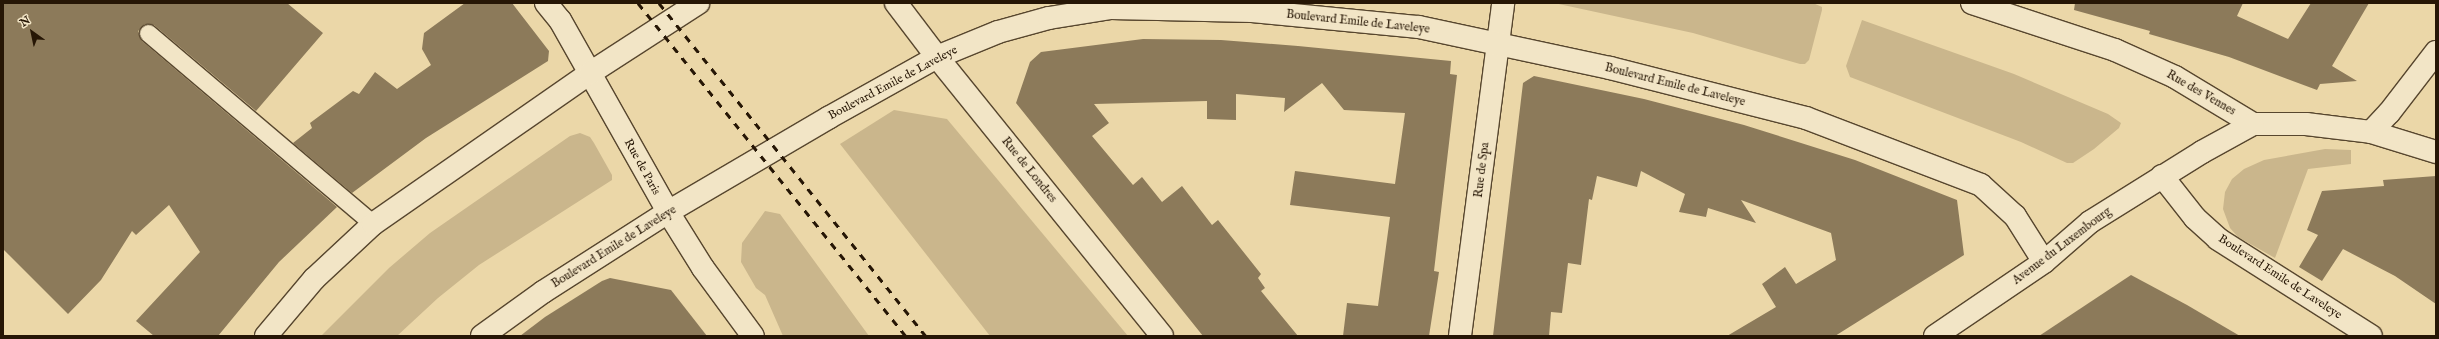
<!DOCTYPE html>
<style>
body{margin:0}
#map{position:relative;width:2439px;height:339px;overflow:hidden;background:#ebd7a8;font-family:"IM FELL English",serif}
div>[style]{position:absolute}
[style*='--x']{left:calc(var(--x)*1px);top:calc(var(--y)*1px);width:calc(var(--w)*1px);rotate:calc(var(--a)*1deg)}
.green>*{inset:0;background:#cab68c}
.building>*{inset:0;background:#8c7a5a}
.roads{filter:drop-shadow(1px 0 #57462e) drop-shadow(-1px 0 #57462e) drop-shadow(0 1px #57462e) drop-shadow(0 -1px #57462e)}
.lane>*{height:17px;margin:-8.5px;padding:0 8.5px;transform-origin:8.5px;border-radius:8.5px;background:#f2e5c6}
.street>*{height:22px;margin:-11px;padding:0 11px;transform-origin:11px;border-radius:11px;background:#f2e5c6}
.secondary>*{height:22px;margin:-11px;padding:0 11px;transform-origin:11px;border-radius:11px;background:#f2e5c6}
.rail>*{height:3px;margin-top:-1.5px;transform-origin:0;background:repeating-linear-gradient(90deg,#261605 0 7px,transparent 0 14px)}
span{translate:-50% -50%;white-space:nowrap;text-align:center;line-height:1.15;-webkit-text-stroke:3.5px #f2e5c6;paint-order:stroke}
.street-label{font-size:12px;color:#261605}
.frame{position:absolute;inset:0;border:4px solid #261605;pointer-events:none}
.north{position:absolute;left:12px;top:12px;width:40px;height:40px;-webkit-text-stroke:3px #f2e5c6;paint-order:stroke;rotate:327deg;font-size:11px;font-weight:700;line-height:16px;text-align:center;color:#261605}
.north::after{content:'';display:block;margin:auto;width:14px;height:18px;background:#261605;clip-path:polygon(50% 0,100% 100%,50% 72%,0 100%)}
</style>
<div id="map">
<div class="green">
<div style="clip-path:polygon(1554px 3px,1813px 3px,1822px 7px,1822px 10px,1809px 60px,1805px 64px,1800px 64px,1693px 33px)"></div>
<div style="clip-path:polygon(1862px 20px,2014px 74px,2108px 114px,2121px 123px,2119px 128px,2094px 149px,2073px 163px,2067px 163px,2021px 142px,1850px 77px,1846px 66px)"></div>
<div style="clip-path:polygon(894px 110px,947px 119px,1128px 336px,990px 336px,840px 144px)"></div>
<div style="clip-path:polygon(580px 133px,590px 137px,594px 143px,612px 175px,612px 180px,479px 265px,438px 298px,397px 336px,321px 336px,389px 268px,430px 233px,570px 136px)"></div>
<div style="clip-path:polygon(2325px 149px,2351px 150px,2351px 164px,2308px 169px,2275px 258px,2238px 237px,2230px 228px,2223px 209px,2225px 192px,2232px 179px,2244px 169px,2264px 160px)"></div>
<div style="clip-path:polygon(765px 211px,780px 214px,869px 336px,783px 336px,765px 295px,756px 288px,741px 262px,742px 243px)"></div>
</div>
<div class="building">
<div style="clip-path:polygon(3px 3px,287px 3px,323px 33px,256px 111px,154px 25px,145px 24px,138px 31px,142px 41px,337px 207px,279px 262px,218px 336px,154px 336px,136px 321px,200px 252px,169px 205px,136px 235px,132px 231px,101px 280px,68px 314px,3px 249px)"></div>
<div style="clip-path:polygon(465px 3px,512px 3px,549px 51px,548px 61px,426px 138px,352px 193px,293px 143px,312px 128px,310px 123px,353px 91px,359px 94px,375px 72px,397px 89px,431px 65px,422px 49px,424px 33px)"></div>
<div style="clip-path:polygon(2075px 3px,2243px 3px,2237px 16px,2288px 39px,2311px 3px,2369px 3px,2332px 66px,2357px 81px,2320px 84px,2317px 90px,2229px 57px,2149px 34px,2150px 31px,2074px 10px)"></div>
<div style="clip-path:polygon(1143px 39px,1221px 40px,1298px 46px,1451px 61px,1450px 74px,1457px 75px,1434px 271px,1439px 272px,1429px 336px,1343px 336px,1347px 303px,1378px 306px,1390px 217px,1290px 205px,1295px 171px,1395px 184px,1405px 113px,1344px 110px,1322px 83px,1284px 112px,1285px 98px,1236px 94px,1236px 120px,1207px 119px,1207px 101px,1094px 104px,1109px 123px,1092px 136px,1133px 185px,1142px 177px,1162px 202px,1182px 186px,1212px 225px,1218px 220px,1261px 274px,1258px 278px,1265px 288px,1261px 291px,1298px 336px,1203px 336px,1016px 103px,1030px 62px,1041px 52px)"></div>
<div style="clip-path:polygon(1534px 76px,1644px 99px,1744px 125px,1855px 160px,1957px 200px,1964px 255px,1835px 336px,1727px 336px,1776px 307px,1762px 284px,1785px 267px,1796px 284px,1836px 260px,1831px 233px,1741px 200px,1756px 223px,1708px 208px,1706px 217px,1679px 212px,1685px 194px,1641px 171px,1637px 187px,1597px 176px,1592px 200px,1589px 199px,1581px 265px,1568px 263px,1562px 313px,1551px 312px,1549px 336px,1493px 336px,1523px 83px)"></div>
<div style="clip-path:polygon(2436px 176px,2436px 304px,2395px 276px,2343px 249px,2322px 281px,2299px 267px,2318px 235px,2307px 230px,2322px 191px,2384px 186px,2383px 180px)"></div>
<div style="clip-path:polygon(2131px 275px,2187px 305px,2240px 336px,2039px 336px)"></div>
<div style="clip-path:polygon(610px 278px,671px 290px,707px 336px,520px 336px,545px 317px,602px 281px)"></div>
</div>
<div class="roads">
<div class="lane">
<div style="--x:148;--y:33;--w:295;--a:40.3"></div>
</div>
<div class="street">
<div style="--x:546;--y:3;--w:22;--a:51"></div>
<div style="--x:560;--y:20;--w:220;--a:60.6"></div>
<div style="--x:668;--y:212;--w:66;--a:58"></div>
<div style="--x:703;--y:268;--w:84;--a:53.7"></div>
<div style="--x:896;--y:3;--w:68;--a:52.8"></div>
<div style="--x:937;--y:57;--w:358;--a:51.1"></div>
<div style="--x:2371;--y:132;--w:68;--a:17.1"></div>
<div style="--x:2162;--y:176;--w:53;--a:51.8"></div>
<div style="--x:2195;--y:218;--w:31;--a:42"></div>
<div style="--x:2218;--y:239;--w:181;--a:32.4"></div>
<div style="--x:1460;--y:336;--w:336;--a:-82.6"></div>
</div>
<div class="secondary">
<div style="--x:1972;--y:3;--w:151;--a:18.2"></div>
<div style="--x:2115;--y:50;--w:66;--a:24.2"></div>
<div style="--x:2175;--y:77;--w:91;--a:31.1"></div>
<div style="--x:2253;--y:124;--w:53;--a:0"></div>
<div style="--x:2306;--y:124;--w:65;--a:7"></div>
<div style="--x:2371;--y:132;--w:26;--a:-47"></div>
<div style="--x:2389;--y:113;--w:77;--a:-52.4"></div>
<div style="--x:266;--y:336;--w:75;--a:-49.9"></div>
<div style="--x:314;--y:279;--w:81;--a:-43"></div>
<div style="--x:373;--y:224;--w:264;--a:-34.8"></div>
<div style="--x:590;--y:73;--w:129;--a:-32.9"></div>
<div style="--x:482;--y:336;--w:75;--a:-35.8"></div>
<div style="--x:543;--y:292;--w:148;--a:-32.6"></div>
<div style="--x:668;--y:212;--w:186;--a:-30.4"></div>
<div style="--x:828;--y:118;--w:125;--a:-29.2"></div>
<div style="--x:937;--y:57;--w:66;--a:-22.3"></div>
<div style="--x:998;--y:32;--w:53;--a:-15.4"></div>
<div style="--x:1049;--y:18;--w:63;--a:-9.2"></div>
<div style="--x:1111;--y:8;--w:141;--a:1.2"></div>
<div style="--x:1252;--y:11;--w:168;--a:5.5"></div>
<div style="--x:1419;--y:27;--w:195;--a:12.1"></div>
<div style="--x:1610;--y:68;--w:202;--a:14.3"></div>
<div style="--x:1806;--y:118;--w:187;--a:20.9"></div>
<div style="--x:1981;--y:185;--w:46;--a:42.4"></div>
<div style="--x:2015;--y:216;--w:54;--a:57.8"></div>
<div style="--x:1935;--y:336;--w:132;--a:-34.2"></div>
<div style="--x:2044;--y:262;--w:61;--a:-41"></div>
<div style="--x:2090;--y:222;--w:132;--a:-32"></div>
<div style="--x:2202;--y:152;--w:58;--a:-28.8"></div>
</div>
</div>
<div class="rail">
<div style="--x:638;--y:3;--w:427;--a:51.2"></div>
<div style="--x:659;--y:3;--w:427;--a:51.3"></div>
</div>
<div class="street-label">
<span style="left:1358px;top:22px;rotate:6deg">Boulevard Emile de Laveleye</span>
<span style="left:893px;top:83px;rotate:-28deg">Boulevard Emile de Laveleye</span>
<span style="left:1675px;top:85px;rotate:14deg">Boulevard Emile de Laveleye</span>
<span style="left:2201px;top:93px;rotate:30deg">Rue des Vennes</span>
<span style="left:642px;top:167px;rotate:61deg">Rue de Paris</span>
<span style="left:1029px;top:170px;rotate:51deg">Rue de Londres</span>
<span style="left:1482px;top:170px;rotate:-83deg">Rue de Spa</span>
<span style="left:2062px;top:246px;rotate:-37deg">Avenue du Luxembourg</span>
<span style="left:614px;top:247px;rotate:-32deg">Boulevard Emile de Laveleye</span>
<span style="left:2280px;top:277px;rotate:33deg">Boulevard Emile de Laveleye</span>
</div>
<div class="frame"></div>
<div class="north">N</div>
</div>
